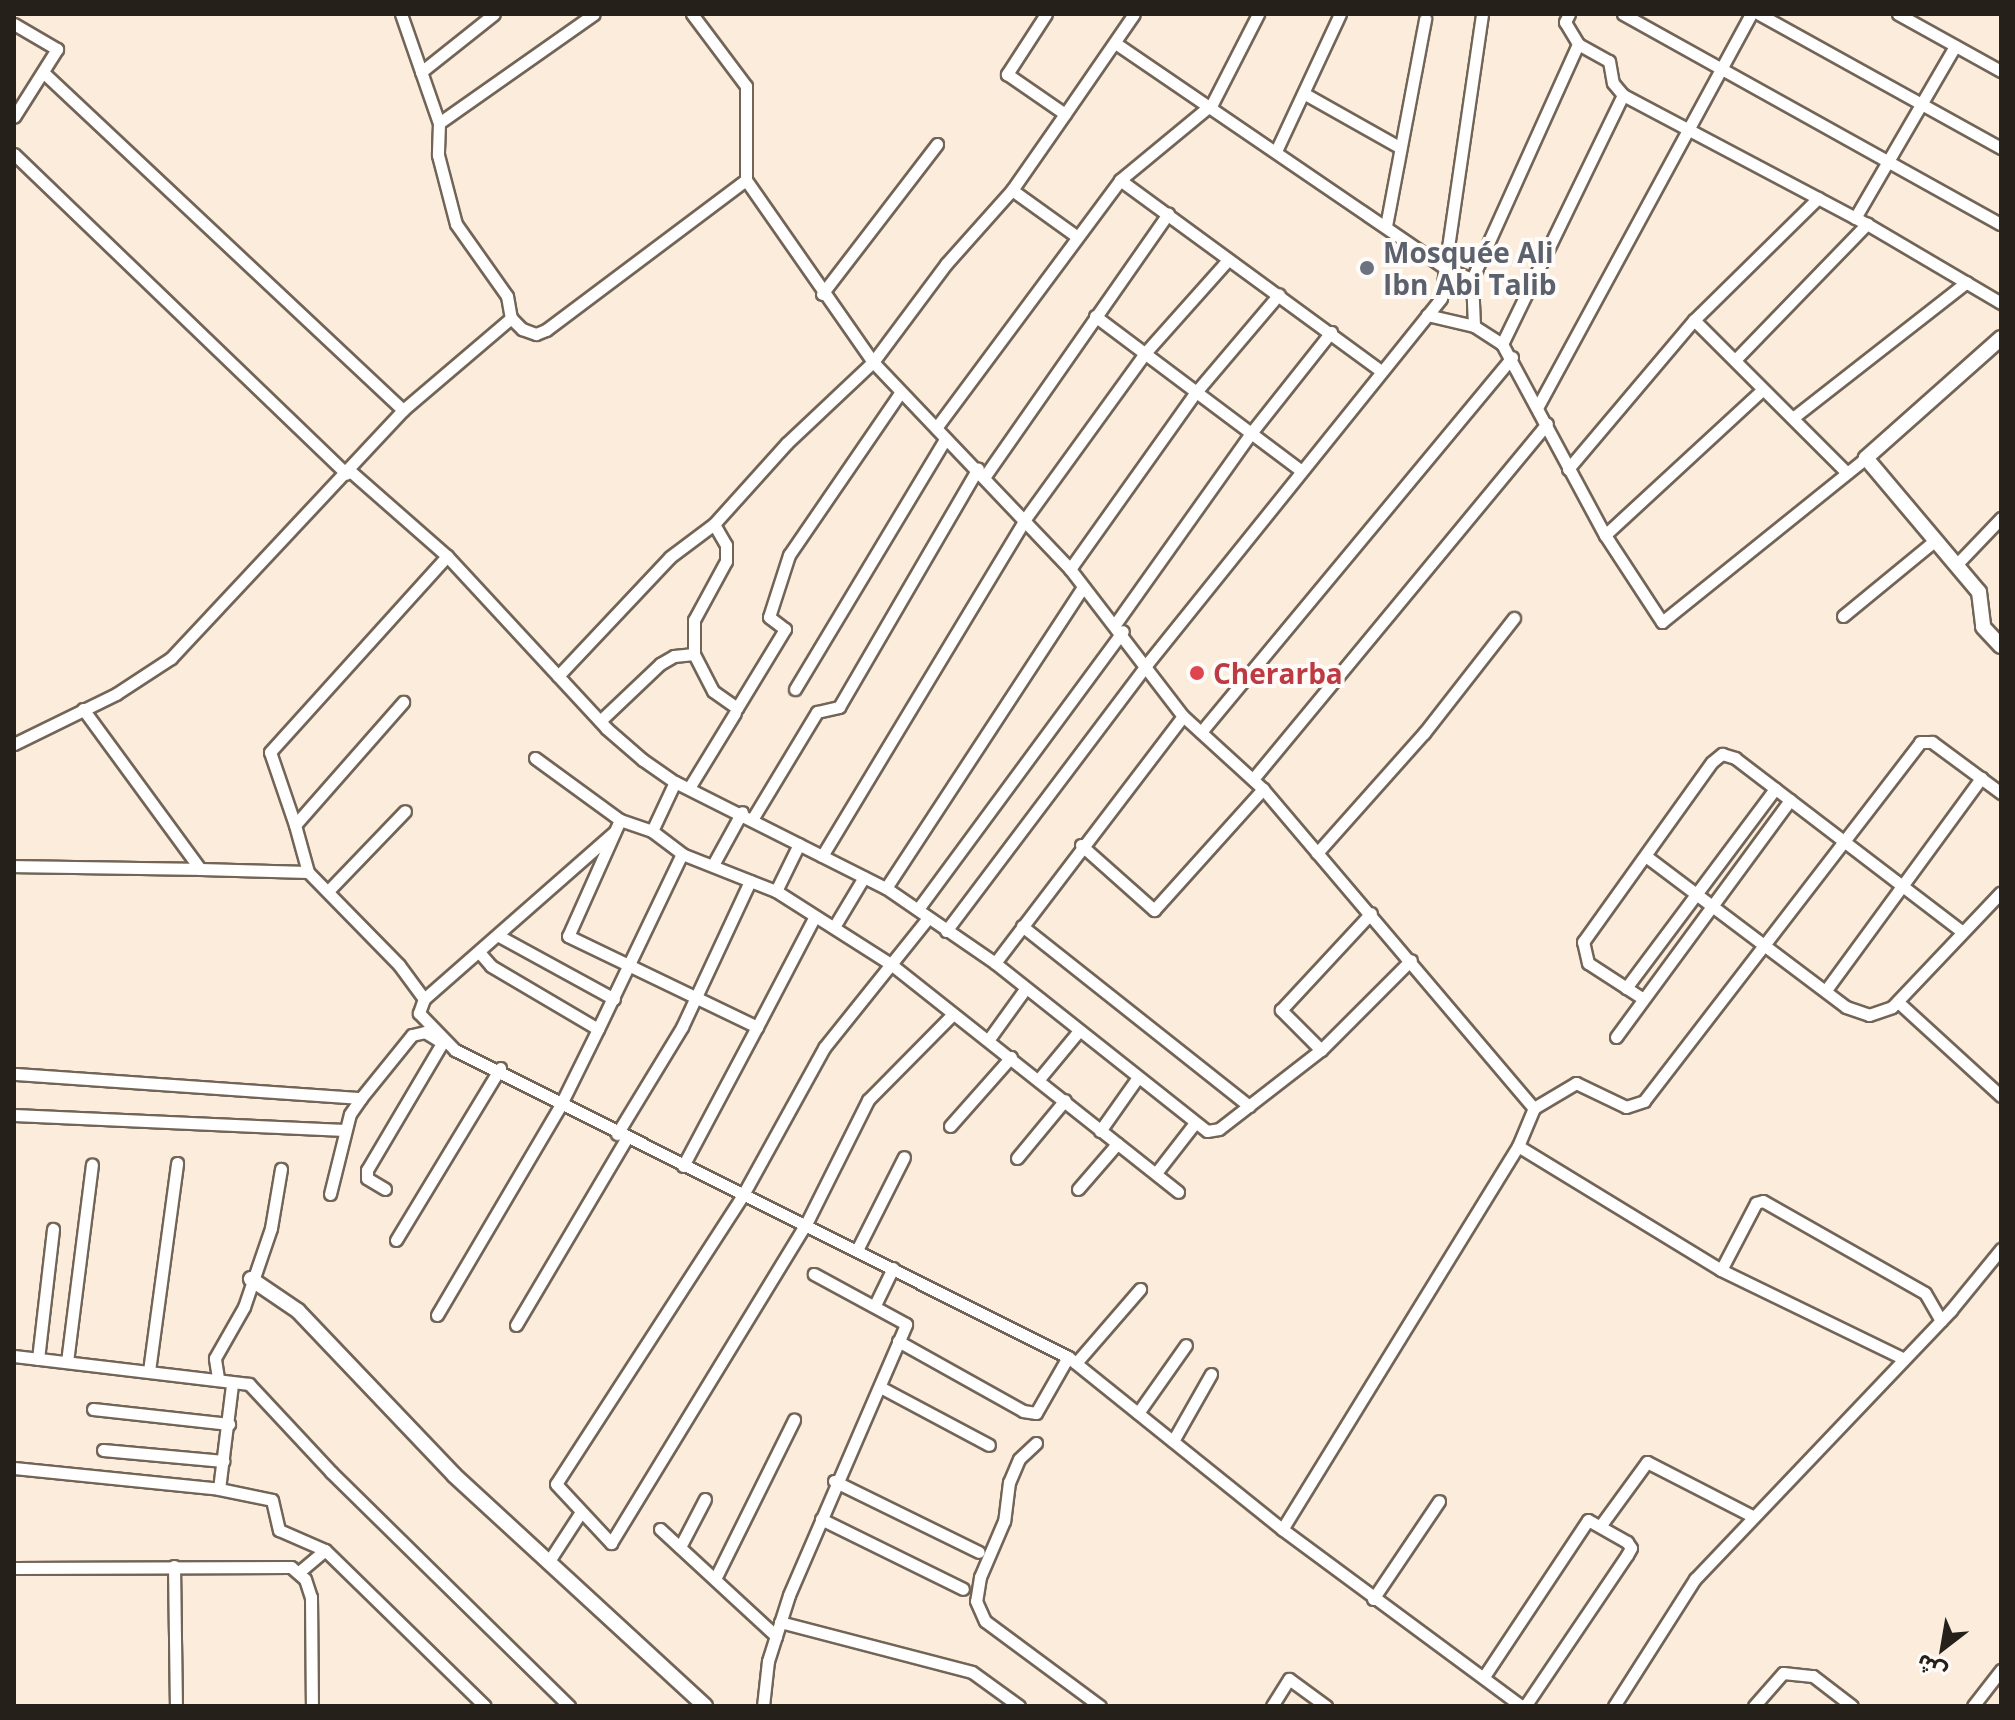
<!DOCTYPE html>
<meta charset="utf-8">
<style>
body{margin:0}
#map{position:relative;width:2015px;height:1720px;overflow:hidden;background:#fbecdb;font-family:"Open Sans","Noto Sans Arabic",sans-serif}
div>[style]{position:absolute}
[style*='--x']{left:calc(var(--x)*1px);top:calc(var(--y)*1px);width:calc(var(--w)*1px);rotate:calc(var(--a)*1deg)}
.roads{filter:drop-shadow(2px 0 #726557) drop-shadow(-2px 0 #726557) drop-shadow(0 2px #726557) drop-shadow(0 -2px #726557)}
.minor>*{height:11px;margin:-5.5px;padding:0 5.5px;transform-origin:5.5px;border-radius:5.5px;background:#fff}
.tertiary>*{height:14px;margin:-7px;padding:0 7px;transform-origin:7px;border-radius:7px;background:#fff}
.dots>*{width:22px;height:22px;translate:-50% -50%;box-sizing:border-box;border:4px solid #fefbf8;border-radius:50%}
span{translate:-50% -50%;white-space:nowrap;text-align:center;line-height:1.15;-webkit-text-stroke:8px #fefbf8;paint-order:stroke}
.worship-label{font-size:28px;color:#5b616d;font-weight:700}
.left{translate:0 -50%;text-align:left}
.health-label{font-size:28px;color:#be3a42;font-weight:700}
.frame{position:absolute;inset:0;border:16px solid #25201a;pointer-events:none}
.north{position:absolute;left:1903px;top:1608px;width:80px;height:80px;-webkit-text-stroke:6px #fefbf8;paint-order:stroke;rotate:211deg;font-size:22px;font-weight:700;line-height:32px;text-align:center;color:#25201a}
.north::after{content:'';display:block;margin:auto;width:28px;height:36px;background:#25201a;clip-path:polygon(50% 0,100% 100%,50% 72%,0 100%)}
</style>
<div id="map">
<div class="roads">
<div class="minor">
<div style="--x:401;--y:14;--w:115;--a:70.8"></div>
<div style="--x:439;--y:123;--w:32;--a:92"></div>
<div style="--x:438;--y:155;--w:71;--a:75.4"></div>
<div style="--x:456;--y:224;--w:88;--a:54.7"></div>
<div style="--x:507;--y:296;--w:22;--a:80"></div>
<div style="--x:511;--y:318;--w:16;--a:45"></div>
<div style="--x:522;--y:329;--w:15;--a:20"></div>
<div style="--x:536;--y:334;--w:11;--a:-22"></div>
<div style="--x:546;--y:330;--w:250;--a:-36.9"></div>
<div style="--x:692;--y:14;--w:90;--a:53.1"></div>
<div style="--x:746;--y:86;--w:94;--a:90"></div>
<div style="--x:746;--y:180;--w:222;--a:55.1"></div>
<div style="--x:873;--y:362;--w:286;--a:46.4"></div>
<div style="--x:1070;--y:569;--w:185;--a:52.5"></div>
<div style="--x:1183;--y:716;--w:108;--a:42.4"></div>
<div style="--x:1263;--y:789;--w:419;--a:49.7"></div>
<div style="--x:1534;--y:1108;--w:41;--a:112.8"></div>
<div style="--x:1518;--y:1146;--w:450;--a:121.6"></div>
<div style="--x:1046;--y:14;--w:72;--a:123"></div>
<div style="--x:1007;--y:74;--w:70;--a:34.6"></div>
<div style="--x:1065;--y:114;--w:121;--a:-55.4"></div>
<div style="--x:1569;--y:14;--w:9;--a:117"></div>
<div style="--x:1565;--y:22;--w:26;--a:59"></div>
<div style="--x:1578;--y:44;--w:35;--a:29"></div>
<div style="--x:1609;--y:61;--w:22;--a:80"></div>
<div style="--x:1613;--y:83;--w:16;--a:50"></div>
<div style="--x:1623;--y:14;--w:432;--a:29.1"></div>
<div style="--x:1759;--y:14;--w:277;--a:29"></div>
<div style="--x:1898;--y:14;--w:118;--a:29"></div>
<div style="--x:14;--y:24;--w:50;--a:30.2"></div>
<div style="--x:57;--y:49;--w:80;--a:122.3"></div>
<div style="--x:421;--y:72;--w:93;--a:-38.5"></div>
<div style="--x:45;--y:74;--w:491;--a:43.2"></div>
<div style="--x:1305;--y:94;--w:108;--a:29.4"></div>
<div style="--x:439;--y:123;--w:189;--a:-35.1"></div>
<div style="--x:1277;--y:149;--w:149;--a:-65"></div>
<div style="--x:14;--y:154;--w:461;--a:43.9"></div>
<div style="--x:1120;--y:180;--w:322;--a:36.2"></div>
<div style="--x:1012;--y:190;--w:79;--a:35.7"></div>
<div style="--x:1855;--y:218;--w:199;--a:-59.8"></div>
<div style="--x:1386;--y:226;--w:211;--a:-79.3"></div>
<div style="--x:1472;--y:279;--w:29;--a:-158"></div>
<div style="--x:1445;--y:268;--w:257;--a:-81.7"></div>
<div style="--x:822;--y:294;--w:189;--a:-52.5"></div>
<div style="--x:1427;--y:315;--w:48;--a:13.2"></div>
<div style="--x:1474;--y:326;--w:33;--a:33"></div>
<div style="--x:1502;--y:344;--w:277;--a:-64.1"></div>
<div style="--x:1623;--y:95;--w:276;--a:27.9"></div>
<div style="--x:1867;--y:224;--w:156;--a:30.5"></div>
<div style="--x:1095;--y:316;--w:256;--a:36.9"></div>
<div style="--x:1694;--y:320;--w:216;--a:45"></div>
<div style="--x:1474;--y:326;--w:47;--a:-92.4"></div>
<div style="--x:1472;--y:279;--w:258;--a:-65.7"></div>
<div style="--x:1502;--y:344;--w:217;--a:61.7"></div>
<div style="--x:1605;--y:535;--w:104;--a:56.8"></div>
<div style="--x:1662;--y:622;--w:262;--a:-38.8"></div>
<div style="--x:1735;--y:360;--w:190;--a:-45.9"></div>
<div style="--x:900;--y:393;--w:196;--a:124.4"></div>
<div style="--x:789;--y:555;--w:65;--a:107.9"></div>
<div style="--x:769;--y:617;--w:20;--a:37"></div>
<div style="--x:785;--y:629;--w:92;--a:121.3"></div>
<div style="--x:737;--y:708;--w:29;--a:-145"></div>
<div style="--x:713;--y:691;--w:42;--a:-117.2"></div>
<div style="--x:694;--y:654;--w:34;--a:-90"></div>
<div style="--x:694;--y:620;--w:67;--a:-61.5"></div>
<div style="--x:726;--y:561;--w:16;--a:-90"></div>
<div style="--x:726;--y:545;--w:24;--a:-120"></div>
<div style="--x:714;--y:524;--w:109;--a:-48"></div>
<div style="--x:787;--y:443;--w:118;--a:-43.3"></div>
<div style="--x:873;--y:362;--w:122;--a:-53.3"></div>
<div style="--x:946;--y:264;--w:99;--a:-48.3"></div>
<div style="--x:1012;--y:190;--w:93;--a:-55.1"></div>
<div style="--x:1537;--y:408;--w:448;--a:-61.5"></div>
<div style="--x:1794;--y:417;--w:219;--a:-38"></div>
<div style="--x:936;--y:428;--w:309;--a:-53.4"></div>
<div style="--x:1120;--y:180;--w:119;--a:-39.6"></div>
<div style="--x:1212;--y:104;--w:101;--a:-62.9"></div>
<div style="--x:1568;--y:469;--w:195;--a:-49.8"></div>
<div style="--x:1694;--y:320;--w:174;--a:-44.5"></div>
<div style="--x:349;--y:470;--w:130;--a:41.3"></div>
<div style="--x:447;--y:556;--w:234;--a:47.2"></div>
<div style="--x:606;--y:728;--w:49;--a:40.9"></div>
<div style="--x:643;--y:760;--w:39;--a:35"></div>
<div style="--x:675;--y:782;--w:236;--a:26.7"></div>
<div style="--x:886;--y:888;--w:132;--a:34.5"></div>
<div style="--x:995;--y:963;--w:270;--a:38.4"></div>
<div style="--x:1207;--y:1131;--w:12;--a:-9"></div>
<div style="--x:1219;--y:1129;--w:129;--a:-37.8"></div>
<div style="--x:1321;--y:1050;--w:127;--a:-45"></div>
<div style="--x:985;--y:476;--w:320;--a:-55.1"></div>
<div style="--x:1605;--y:535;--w:212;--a:-42.7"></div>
<div style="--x:1957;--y:564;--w:64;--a:-46.3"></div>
<div style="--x:1070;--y:569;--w:217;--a:-54.6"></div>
<div style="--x:1196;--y:392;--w:128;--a:-49.7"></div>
<div style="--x:1843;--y:616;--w:117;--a:-39.4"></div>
<div style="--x:1116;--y:623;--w:233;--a:-54.6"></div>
<div style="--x:1251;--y:433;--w:129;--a:-51.6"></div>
<div style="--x:558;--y:676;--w:163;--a:-46.7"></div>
<div style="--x:670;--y:557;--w:55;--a:-36.9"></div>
<div style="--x:795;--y:689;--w:289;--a:-59"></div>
<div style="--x:83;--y:709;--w:198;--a:53.8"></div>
<div style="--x:200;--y:869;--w:108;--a:1.6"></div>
<div style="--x:308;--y:872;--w:130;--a:45.6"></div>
<div style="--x:399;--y:965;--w:42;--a:53.7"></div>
<div style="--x:424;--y:999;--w:15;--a:110"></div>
<div style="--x:419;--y:1013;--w:52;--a:45.8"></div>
<div style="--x:455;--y:1050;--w:686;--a:26.6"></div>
<div style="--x:1068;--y:1357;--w:275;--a:38.8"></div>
<div style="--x:1282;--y:1529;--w:297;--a:36.5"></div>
<div style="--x:600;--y:721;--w:83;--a:-43.5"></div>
<div style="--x:660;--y:664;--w:16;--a:-30"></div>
<div style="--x:674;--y:656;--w:20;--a:-6"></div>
<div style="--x:1201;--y:732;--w:487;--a:-50.3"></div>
<div style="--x:14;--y:744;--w:114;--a:-26.1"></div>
<div style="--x:116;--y:694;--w:66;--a:-33.2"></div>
<div style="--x:171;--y:658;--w:340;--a:-46.9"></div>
<div style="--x:403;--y:410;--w:142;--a:-40.4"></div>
<div style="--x:535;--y:758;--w:105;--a:36.1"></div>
<div style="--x:620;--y:820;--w:34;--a:19"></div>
<div style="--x:652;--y:831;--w:38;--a:37"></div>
<div style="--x:682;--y:854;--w:101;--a:21.5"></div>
<div style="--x:776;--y:891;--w:138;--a:32.5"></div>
<div style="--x:892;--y:965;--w:365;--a:38.4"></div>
<div style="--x:1253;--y:779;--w:461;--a:-50.4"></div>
<div style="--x:689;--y:788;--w:88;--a:-58.5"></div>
<div style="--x:753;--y:818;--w:124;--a:-58.9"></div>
<div style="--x:817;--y:712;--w:23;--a:-13"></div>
<div style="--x:839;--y:707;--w:276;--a:-59.8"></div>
<div style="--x:620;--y:820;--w:127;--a:114.1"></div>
<div style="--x:568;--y:936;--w:210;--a:25.7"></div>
<div style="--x:757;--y:1027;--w:121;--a:-62.4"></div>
<div style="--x:295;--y:825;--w:77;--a:-108.9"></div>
<div style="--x:270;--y:752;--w:264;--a:-47.9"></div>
<div style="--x:652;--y:831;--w:54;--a:-64.9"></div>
<div style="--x:1081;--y:845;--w:98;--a:41.7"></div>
<div style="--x:1154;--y:910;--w:163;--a:-48"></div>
<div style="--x:1317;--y:853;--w:161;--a:-48.3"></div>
<div style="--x:1424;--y:733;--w:146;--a:-52"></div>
<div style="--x:822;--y:856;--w:393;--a:-58.9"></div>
<div style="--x:1025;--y:519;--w:205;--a:-54.1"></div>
<div style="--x:1145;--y:353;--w:125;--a:-48.3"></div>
<div style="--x:1647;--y:857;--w:249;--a:37"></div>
<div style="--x:1846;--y:1007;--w:24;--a:19"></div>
<div style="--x:1869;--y:1015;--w:24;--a:-19"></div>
<div style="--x:1892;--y:1007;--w:158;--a:-46.5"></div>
<div style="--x:714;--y:863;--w:58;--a:-61.2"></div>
<div style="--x:14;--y:866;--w:186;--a:0.9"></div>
<div style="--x:308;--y:872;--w:49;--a:-105.5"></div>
<div style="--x:295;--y:825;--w:164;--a:-48.7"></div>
<div style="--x:886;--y:888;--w:360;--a:-56.8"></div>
<div style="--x:330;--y:889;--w:108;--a:-46.1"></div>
<div style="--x:776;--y:891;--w:52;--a:-63.9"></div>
<div style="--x:918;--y:909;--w:345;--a:-53.6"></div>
<div style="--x:928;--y:918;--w:166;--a:128.7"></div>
<div style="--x:824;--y:1048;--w:168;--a:118.9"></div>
<div style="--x:743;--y:1195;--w:344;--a:122.9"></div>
<div style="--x:556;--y:1484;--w:81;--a:47"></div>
<div style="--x:611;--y:1543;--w:374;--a:-58.6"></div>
<div style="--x:806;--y:1224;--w:139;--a:-63.4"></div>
<div style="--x:868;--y:1100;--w:121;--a:-45.3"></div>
<div style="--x:1022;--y:926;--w:290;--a:38.4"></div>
<div style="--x:834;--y:927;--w:58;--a:-59"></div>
<div style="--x:946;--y:931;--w:334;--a:-53"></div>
<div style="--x:1147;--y:664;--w:469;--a:-51.2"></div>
<div style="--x:1441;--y:298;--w:30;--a:-82"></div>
<div style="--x:1445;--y:268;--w:397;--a:-145.7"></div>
<div style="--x:499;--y:936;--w:131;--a:28.7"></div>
<div style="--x:479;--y:952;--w:18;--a:49"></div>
<div style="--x:491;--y:966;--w:124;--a:30.5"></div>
<div style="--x:598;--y:1029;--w:194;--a:-64.4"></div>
<div style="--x:995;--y:963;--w:310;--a:-52.7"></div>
<div style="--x:1626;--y:988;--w:249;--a:-53.2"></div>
<div style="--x:1826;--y:990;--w:263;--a:-53.8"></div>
<div style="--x:1642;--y:998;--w:64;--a:-147.1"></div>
<div style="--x:1588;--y:963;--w:22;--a:-103"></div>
<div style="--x:1583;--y:942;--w:221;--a:-54.4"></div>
<div style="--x:1712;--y:762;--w:13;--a:-39"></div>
<div style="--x:1722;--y:754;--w:14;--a:17"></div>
<div style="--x:1735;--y:758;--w:285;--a:37.4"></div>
<div style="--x:424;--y:999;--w:252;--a:-41.3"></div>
<div style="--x:1898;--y:1002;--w:139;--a:42.4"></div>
<div style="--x:1616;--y:1037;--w:294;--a:-53.7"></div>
<div style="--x:989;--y:1039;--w:62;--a:-54.2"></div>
<div style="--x:1321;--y:1050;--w:57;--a:-135"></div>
<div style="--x:1281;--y:1010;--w:132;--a:-47.1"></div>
<div style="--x:16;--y:1074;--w:346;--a:4"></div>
<div style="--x:1039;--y:1079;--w:61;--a:-50.3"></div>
<div style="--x:1534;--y:1108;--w:49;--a:-30.8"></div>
<div style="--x:1576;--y:1083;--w:55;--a:25.6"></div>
<div style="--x:1626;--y:1107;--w:19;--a:-18"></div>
<div style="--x:1644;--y:1101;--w:453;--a:-52.4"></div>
<div style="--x:1920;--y:742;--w:12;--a:0"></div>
<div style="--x:1932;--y:742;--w:86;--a:36.5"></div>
<div style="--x:14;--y:1115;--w:331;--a:2.6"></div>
<div style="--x:950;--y:1126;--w:92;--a:-48.5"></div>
<div style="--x:1100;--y:1131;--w:62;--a:-54.8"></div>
<div style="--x:617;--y:1134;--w:125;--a:-58.7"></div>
<div style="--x:682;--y:1027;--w:161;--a:-65"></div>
<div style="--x:1518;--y:1146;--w:238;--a:31.4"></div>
<div style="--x:1721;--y:1270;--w:203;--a:25.9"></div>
<div style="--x:1017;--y:1158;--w:75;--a:-50.4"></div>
<div style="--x:683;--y:1166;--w:157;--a:-62"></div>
<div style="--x:1156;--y:1173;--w:62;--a:-52.2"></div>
<div style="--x:385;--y:1189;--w:21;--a:-149"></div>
<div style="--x:367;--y:1178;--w:8;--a:-90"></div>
<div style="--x:367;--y:1170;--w:151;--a:-59.4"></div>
<div style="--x:1078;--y:1189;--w:60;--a:-49.1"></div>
<div style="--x:330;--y:1194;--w:82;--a:-76"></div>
<div style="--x:350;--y:1114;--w:19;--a:-55"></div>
<div style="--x:361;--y:1098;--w:81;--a:-51"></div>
<div style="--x:412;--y:1035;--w:13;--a:-13"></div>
<div style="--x:425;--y:1032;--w:15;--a:32"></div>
<div style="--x:396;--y:1240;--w:201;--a:-58.8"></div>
<div style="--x:857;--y:1250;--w:104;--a:-63.2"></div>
<div style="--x:1721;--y:1270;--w:76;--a:-62.4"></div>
<div style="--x:1756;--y:1203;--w:7;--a:-16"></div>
<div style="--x:1763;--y:1201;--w:186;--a:29.6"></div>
<div style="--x:1925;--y:1293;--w:32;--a:60"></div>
<div style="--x:875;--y:1305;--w:41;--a:-64.1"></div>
<div style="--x:437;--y:1315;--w:243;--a:-59.5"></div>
<div style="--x:560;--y:1106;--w:86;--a:-63.7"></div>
<div style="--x:516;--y:1325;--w:216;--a:-59.4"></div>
<div style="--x:898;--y:1341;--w:143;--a:29.2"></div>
<div style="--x:1023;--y:1411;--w:13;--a:9"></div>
<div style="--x:1036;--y:1413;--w:64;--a:-60.3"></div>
<div style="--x:14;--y:1356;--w:237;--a:6.8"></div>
<div style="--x:249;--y:1384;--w:120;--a:47"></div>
<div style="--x:331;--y:1472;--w:334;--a:44.5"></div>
<div style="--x:38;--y:1359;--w:131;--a:-83.4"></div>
<div style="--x:67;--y:1362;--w:199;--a:-82.8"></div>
<div style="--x:1076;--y:1363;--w:98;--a:-49.1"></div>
<div style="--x:149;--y:1371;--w:210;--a:-82.3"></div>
<div style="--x:218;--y:1378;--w:20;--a:-99"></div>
<div style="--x:215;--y:1358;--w:59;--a:-60.4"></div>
<div style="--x:244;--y:1307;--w:83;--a:-71.1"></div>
<div style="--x:271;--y:1228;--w:60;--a:-80.4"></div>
<div style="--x:882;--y:1388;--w:121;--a:28"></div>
<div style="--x:93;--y:1409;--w:137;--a:6.3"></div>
<div style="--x:1138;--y:1413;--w:83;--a:-54.8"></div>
<div style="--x:1173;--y:1441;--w:77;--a:-60.4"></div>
<div style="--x:1036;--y:1443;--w:23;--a:137"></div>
<div style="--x:1019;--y:1459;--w:25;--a:113"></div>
<div style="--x:1009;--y:1482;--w:39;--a:97"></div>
<div style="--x:1004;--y:1521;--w:61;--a:113.2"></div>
<div style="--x:980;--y:1577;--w:24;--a:99"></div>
<div style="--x:976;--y:1601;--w:22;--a:66"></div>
<div style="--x:985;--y:1621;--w:143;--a:36.5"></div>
<div style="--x:103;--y:1450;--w:121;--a:5.2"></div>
<div style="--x:14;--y:1468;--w:206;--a:5.8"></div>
<div style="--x:219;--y:1489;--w:106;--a:-82.9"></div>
<div style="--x:834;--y:1481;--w:161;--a:26.1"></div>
<div style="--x:219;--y:1489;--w:54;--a:11.7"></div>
<div style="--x:272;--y:1500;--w:31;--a:77"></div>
<div style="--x:279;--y:1530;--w:50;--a:23.5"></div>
<div style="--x:325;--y:1550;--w:223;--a:44.3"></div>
<div style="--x:821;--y:1519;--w:158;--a:26.2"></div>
<div style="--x:1601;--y:1525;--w:78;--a:-53.9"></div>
<div style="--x:1647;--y:1462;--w:118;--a:27.2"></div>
<div style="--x:660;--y:1529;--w:158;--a:42.7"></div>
<div style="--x:680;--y:1547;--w:54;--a:-62.5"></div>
<div style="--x:549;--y:1561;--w:59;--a:-56.9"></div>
<div style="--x:174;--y:1566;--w:140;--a:89.2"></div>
<div style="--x:14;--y:1568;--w:277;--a:-0.2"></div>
<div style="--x:291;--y:1567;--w:18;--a:41"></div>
<div style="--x:305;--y:1579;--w:19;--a:72"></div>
<div style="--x:311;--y:1597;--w:109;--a:89.5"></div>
<div style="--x:299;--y:1572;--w:34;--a:-40"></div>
<div style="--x:715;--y:1579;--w:178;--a:-63.6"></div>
<div style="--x:1373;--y:1599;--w:118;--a:-56"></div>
<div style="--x:780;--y:1622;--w:198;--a:14.6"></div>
<div style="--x:972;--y:1672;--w:58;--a:35.9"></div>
<div style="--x:1485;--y:1675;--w:186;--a:-56.4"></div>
<div style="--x:1588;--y:1520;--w:45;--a:29.4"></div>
<div style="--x:1627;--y:1542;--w:7;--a:56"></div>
<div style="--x:1631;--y:1548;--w:8;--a:120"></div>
<div style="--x:1627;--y:1555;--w:182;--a:124"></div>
<div style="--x:763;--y:1706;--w:45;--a:-83.7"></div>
<div style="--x:768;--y:1661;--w:69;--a:-72.3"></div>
<div style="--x:789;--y:1595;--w:295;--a:-66.6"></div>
<div style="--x:906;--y:1324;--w:105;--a:-151.5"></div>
<div style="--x:1272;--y:1706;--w:32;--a:-58"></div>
<div style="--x:1289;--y:1679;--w:46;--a:36.1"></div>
<div style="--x:1614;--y:1706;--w:151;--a:-57.5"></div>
<div style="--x:1695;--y:1579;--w:371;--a:-46.4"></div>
<div style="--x:1951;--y:1310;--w:79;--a:-50.7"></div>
<div style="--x:1754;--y:1706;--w:44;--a:-48.7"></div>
<div style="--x:1783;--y:1673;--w:30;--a:6"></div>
<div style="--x:1813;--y:1676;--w:49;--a:37.6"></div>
<div style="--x:1973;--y:1706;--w:46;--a:-52.1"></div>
</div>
<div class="tertiary">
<div style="--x:2001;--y:338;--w:181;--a:138.4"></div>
<div style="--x:1866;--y:458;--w:175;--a:49.9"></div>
<div style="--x:1979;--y:592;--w:35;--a:83"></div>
<div style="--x:1983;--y:627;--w:26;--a:47"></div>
<div style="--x:251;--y:1279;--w:57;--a:34.2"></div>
<div style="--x:298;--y:1311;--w:226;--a:46.4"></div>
<div style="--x:454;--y:1475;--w:341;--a:42.6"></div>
</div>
</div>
<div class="dots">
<div style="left:1367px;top:268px;background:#6b7280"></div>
<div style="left:1197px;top:673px;background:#e0444e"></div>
</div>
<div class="worship-label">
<span class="left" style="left:1383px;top:268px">Mosquée Ali<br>Ibn Abi Talib</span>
</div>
<div class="health-label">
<span class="left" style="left:1213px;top:673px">Cherarba</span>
</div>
<div class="frame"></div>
<div class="north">ش</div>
</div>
